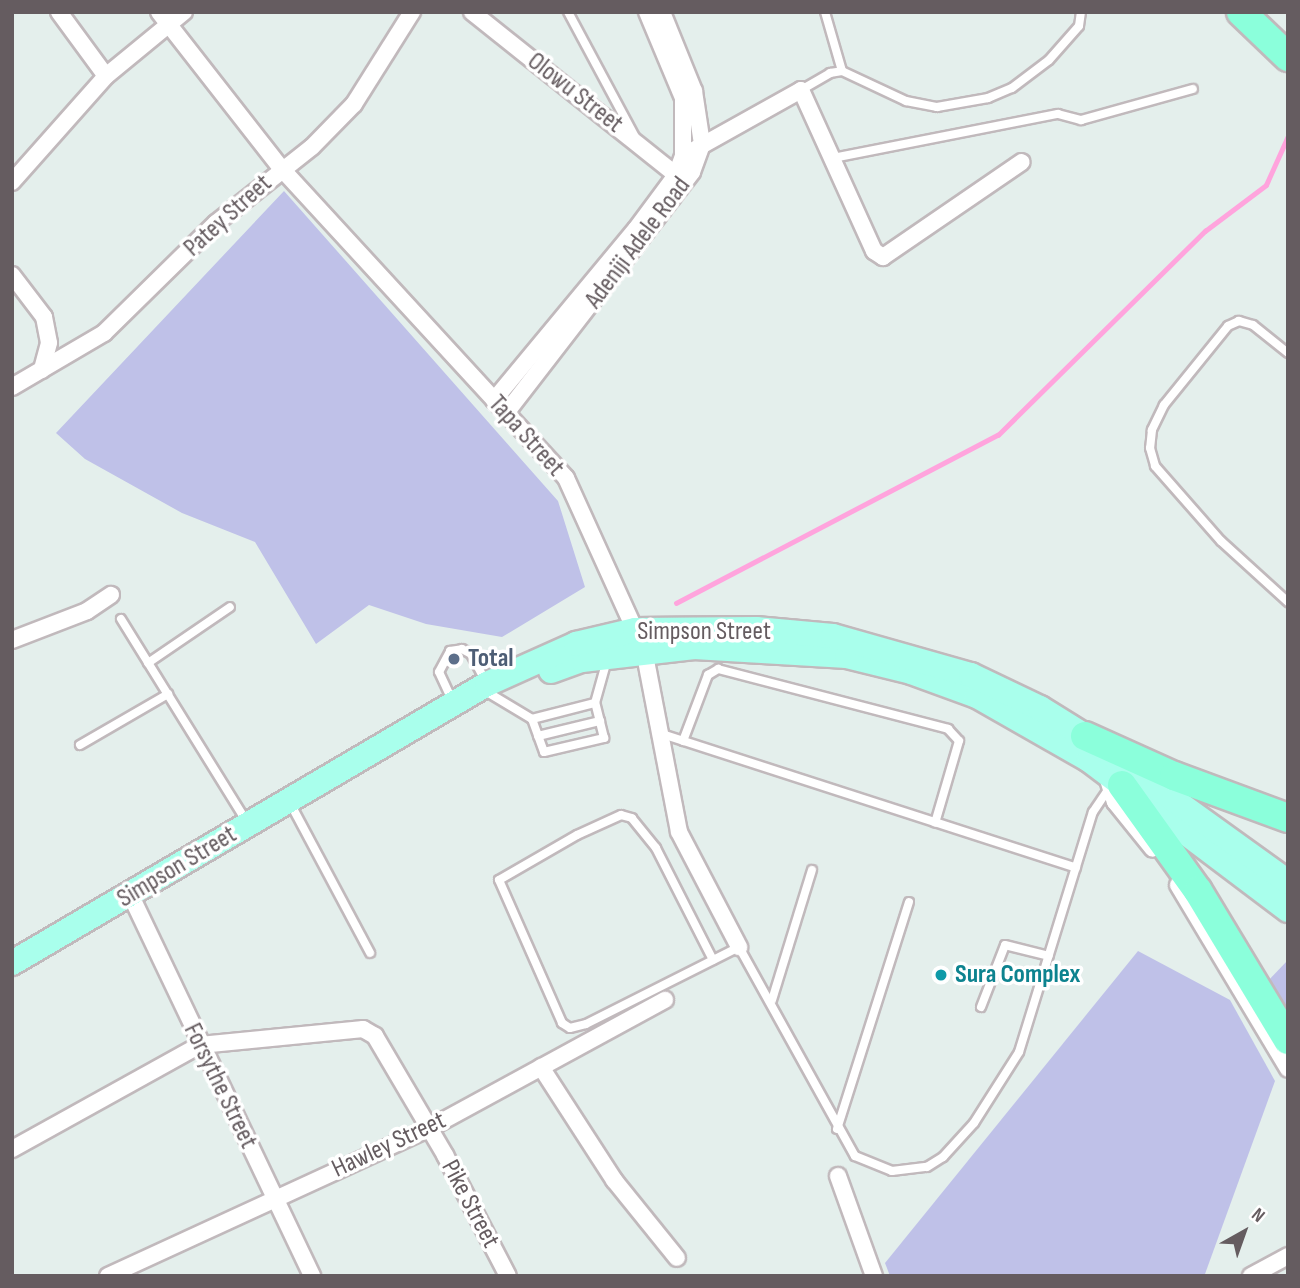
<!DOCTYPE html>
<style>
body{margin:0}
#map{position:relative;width:1300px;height:1288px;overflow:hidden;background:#e4efec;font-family:"Sofia Sans Condensed",sans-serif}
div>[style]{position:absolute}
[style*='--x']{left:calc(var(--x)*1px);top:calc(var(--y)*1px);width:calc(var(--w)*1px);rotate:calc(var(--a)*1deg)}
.green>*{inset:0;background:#bfc1e8}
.stream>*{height:4.5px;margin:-2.25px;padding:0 2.25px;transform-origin:2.25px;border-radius:2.25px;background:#ffa4dd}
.roads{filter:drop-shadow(2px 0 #c1b9bc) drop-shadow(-2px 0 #c1b9bc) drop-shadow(0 2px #c1b9bc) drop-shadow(0 -2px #c1b9bc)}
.lane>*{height:8px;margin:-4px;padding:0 4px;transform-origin:4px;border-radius:4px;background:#fff}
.street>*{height:16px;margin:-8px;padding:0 8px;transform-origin:8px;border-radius:8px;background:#fff}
.primary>*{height:24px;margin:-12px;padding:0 12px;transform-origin:12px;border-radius:12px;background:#a9ffec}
.highway>*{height:28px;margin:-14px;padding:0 14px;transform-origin:14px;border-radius:14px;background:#8bffdb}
.dots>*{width:19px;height:19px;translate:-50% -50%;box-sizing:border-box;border:4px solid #fff;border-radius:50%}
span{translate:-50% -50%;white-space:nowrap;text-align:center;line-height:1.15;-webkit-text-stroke:7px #fff;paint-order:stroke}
.street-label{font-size:26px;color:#655c60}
.service-label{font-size:26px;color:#4e5e75;font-weight:700}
.left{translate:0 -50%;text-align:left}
.culture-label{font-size:26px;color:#0d838f;font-weight:700}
.frame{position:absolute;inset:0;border:14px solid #655c60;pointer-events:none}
.north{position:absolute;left:1209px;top:1197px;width:70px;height:70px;-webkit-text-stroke:5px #fff;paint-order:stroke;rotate:40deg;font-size:19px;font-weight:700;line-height:28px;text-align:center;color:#655c60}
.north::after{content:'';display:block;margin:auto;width:24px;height:32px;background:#655c60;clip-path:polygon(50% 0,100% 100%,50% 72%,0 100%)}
</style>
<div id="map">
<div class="green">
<div style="clip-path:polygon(284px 191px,558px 501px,585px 587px,502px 637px,426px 624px,369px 605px,316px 644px,255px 542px,182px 513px,85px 459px,56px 433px)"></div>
<div style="clip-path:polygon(1138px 951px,1230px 1000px,1275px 1081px,1205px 1274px,890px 1276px,885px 1263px)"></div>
<div style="clip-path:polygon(1288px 960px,1288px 1013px,1265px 984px)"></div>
</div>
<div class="stream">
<div style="--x:676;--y:603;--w:363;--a:-27.6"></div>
<div style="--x:998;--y:435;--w:291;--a:-44.6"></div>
<div style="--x:1205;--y:231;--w:76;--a:-37"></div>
<div style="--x:1266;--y:185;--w:54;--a:-65.8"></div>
</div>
<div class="roads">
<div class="lane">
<div style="--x:568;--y:12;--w:144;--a:61.8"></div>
<div style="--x:825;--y:12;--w:61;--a:73.9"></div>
<div style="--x:801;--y:90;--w:34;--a:-30"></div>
<div style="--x:830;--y:73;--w:12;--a:-9"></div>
<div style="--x:842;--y:71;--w:71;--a:25.1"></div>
<div style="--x:906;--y:101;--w:32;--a:11"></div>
<div style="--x:937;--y:107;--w:52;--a:-10"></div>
<div style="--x:988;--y:98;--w:26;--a:-23"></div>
<div style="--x:1012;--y:88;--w:46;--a:-37.1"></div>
<div style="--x:1049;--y:60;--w:45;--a:-48.6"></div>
<div style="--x:1079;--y:26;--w:14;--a:-82"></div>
<div style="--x:833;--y:158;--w:229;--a:-11.1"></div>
<div style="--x:1058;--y:114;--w:24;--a:15"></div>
<div style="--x:1081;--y:120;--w:116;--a:-15.5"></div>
<div style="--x:1288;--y:353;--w:45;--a:-141.3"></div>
<div style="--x:1253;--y:325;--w:15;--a:-164"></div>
<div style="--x:1239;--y:321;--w:12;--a:156"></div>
<div style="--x:1228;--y:326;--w:102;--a:129"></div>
<div style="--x:1164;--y:405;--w:28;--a:116"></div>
<div style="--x:1152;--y:430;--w:18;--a:96"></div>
<div style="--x:1150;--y:448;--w:19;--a:74"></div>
<div style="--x:1155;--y:466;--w:100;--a:48.7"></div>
<div style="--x:1221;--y:541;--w:91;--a:42.3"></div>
<div style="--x:121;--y:619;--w:239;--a:58.2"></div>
<div style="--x:148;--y:663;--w:99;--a:-34.3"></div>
<div style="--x:487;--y:692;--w:52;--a:31"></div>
<div style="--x:532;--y:719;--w:65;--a:-14.3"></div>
<div style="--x:595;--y:703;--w:45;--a:-74.4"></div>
<div style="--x:453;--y:702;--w:33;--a:-115"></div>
<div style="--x:439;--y:672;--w:24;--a:-62"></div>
<div style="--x:450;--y:651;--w:12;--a:-9"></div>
<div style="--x:462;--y:649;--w:10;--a:29"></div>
<div style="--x:471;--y:654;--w:30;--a:62"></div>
<div style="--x:532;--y:719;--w:35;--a:70"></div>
<div style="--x:544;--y:752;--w:62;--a:-13.1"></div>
<div style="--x:604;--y:738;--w:36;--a:-104"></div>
<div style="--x:662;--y:734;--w:435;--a:17.9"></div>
<div style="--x:538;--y:736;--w:64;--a:-13.6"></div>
<div style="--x:683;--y:741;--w:71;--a:-69.3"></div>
<div style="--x:708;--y:675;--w:12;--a:-31"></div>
<div style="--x:718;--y:669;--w:238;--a:14.6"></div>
<div style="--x:948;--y:729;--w:16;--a:47"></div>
<div style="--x:959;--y:741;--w:85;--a:106.3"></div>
<div style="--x:80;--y:745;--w:102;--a:-30.1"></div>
<div style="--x:290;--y:803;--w:170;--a:61.9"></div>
<div style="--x:713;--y:960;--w:126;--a:-117"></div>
<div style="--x:656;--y:848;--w:38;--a:-129"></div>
<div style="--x:632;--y:818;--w:11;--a:-165"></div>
<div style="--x:621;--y:815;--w:48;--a:155.6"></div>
<div style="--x:577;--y:835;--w:90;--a:150"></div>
<div style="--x:499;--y:880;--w:156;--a:66.2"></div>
<div style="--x:562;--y:1023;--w:9;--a:32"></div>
<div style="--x:570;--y:1028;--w:16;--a:-14"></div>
<div style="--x:586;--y:1024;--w:171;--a:-26.7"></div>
<div style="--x:739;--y:947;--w:239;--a:61"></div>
<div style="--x:855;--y:1156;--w:40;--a:22"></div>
<div style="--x:892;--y:1171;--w:35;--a:-7"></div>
<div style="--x:927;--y:1167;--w:19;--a:-32"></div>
<div style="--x:943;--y:1157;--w:46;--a:-47.6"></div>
<div style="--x:974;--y:1123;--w:84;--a:-57.6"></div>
<div style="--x:1019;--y:1052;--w:251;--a:-72.9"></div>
<div style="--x:1093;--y:812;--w:27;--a:-56"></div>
<div style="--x:772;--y:1000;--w:136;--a:-72.9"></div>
<div style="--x:981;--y:1007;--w:66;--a:-68.8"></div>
<div style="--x:1005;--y:945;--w:45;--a:14"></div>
<div style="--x:837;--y:1129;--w:238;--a:-72.4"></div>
</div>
<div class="street">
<div style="--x:59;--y:12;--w:79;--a:53.7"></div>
<div style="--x:159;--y:12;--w:198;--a:52"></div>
<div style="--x:281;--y:168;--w:421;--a:47.4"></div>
<div style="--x:566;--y:478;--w:189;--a:65.6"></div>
<div style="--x:644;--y:650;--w:185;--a:79.1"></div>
<div style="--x:679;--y:832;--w:130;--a:62.4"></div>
<div style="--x:472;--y:12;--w:261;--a:38.6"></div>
<div style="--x:683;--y:156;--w:135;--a:-29.2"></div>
<div style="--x:801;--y:90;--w:177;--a:65.6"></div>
<div style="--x:874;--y:251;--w:11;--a:34"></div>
<div style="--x:883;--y:257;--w:168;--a:-34.4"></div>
<div style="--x:12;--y:182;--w:142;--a:-48.4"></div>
<div style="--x:106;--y:76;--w:101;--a:-39.4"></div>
<div style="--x:12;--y:275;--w:53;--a:52.7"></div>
<div style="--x:44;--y:317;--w:26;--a:79"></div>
<div style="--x:49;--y:343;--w:28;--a:105"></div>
<div style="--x:12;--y:387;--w:107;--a:-30.4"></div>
<div style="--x:104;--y:333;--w:157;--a:-44.5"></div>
<div style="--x:216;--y:223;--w:122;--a:-38.4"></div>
<div style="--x:312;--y:147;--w:60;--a:-45.7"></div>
<div style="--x:354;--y:104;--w:109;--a:-57.8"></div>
<div style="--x:494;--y:400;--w:222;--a:-50.3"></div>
<div style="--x:636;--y:229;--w:67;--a:-53.5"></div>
<div style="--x:676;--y:175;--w:20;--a:-70"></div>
<div style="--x:683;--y:156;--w:58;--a:-90"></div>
<div style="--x:683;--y:98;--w:93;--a:-112.7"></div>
<div style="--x:506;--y:413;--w:304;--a:-52.3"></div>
<div style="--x:692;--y:172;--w:30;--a:-70"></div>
<div style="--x:702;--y:144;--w:54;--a:-98.6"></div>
<div style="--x:694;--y:91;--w:85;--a:-112.1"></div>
<div style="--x:12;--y:640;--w:80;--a:-21.1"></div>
<div style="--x:87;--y:611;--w:29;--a:-34"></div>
<div style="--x:1106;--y:773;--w:30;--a:73"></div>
<div style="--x:1115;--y:802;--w:60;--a:51"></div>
<div style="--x:1178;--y:885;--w:214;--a:59.1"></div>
<div style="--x:131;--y:896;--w:421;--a:64.5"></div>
<div style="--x:541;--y:1067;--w:135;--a:57.1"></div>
<div style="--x:614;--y:1180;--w:100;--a:51.1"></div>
<div style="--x:12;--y:1149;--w:215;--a:-29"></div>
<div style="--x:200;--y:1045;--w:164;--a:-5.6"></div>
<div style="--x:363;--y:1029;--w:14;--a:30"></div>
<div style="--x:375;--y:1036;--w:138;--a:59.5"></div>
<div style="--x:445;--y:1155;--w:136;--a:62.5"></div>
<div style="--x:838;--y:1176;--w:106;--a:70.2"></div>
<div style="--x:108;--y:1276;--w:352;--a:-24.7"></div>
<div style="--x:428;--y:1129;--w:270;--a:-28.6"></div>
<div style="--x:1251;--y:1276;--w:42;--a:-28.4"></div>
</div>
<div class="primary">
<div style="--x:551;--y:671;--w:33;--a:-20"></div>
<div style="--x:582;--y:660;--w:113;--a:-6.6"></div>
<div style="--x:694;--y:647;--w:153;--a:3.4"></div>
<div style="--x:847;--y:656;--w:66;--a:14"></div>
<div style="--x:911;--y:672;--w:70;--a:20"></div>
<div style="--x:977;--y:696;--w:129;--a:29.7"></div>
<div style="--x:1089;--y:760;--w:249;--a:37"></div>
<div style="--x:12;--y:963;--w:551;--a:-30.43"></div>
<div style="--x:487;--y:684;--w:98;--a:-24.2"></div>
<div style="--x:576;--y:644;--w:61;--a:-13.3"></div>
<div style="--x:635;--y:630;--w:121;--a:-0.5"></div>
<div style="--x:756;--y:629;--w:77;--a:5.2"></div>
<div style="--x:833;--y:636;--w:143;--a:15.8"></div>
<div style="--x:971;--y:675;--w:76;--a:25.6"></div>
<div style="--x:1040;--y:708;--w:53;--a:31.9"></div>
<div style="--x:1085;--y:736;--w:250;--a:35.7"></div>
</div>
<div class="highway">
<div style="--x:1241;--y:12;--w:65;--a:43.8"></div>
<div style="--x:1085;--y:736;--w:98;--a:24.2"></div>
<div style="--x:1174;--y:776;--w:121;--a:20.2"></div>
<div style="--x:1122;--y:785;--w:130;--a:54.4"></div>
<div style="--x:1198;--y:891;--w:174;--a:58.9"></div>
</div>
</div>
<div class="dots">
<div style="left:454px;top:659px;background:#5c6f8a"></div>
<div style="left:941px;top:975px;background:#0f9aa8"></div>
</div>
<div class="street-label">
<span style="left:575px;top:93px;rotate:38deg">Olowu Street</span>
<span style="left:228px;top:216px;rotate:-42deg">Patey Street</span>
<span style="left:638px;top:243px;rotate:-53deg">Adeniji Adele Road</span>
<span style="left:526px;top:436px;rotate:48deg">Tapa Street</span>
<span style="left:704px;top:632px">Simpson Street</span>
<span style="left:177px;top:867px;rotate:-31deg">Simpson Street</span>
<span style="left:220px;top:1086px;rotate:64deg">Forsythe Street</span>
<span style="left:389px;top:1145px;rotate:-25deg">Hawley Street</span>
<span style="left:470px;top:1204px;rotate:62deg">Pike Street</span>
</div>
<div class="service-label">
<span class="left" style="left:468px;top:659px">Total</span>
</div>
<div class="culture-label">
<span class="left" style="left:955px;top:975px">Sura Complex</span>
</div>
<div class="frame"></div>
<div class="north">N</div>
</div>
